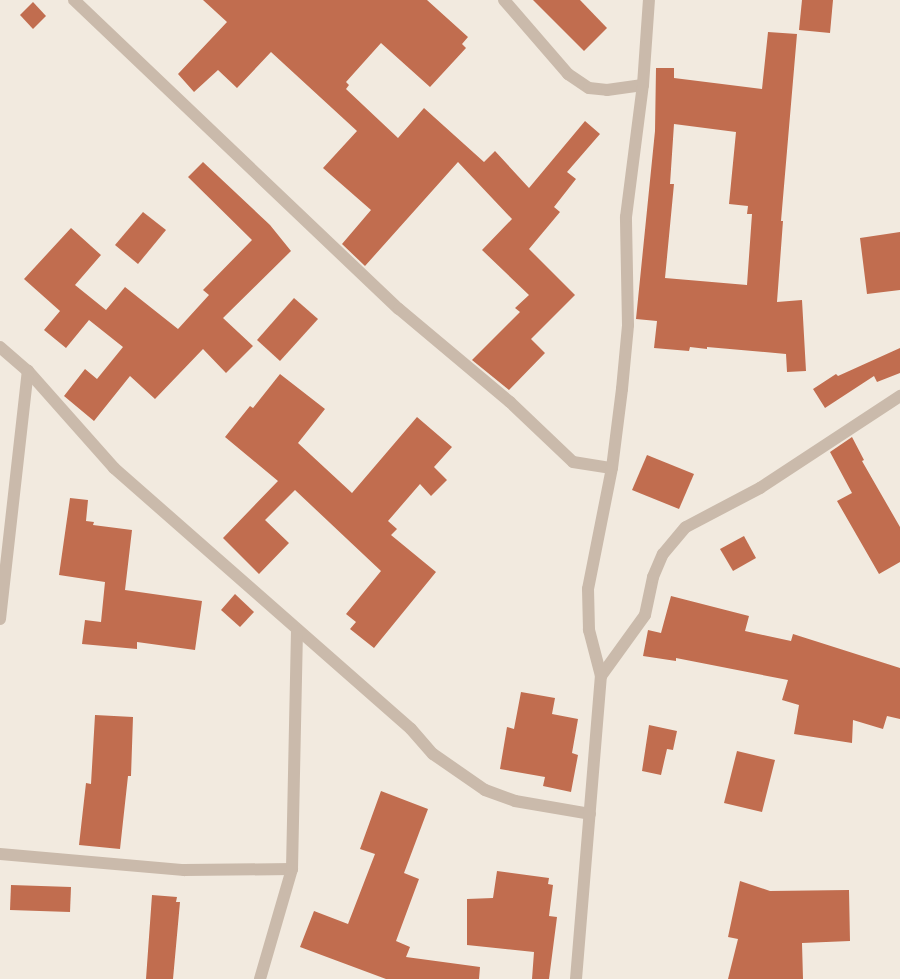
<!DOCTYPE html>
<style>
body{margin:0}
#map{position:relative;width:900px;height:979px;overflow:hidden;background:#f2eadf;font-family:Overpass,sans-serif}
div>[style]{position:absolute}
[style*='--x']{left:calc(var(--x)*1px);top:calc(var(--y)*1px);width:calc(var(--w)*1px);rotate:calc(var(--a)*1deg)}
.building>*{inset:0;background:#c16d4f}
.minor>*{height:12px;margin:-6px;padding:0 6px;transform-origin:6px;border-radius:6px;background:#cabaab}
span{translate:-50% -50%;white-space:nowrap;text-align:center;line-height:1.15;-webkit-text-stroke:4.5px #faf4ec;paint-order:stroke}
</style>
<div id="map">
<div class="building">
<div style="clip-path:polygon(203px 0,427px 0,468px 37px,462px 44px,466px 48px,430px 87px,381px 43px,346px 82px,349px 85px,346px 89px,398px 138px,424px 108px,484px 162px,495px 151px,529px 188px,585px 121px,600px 134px,567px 172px,576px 179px,554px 207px,560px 212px,529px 249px,575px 295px,531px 339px,545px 353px,509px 390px,472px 360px,520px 312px,515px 308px,529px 295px,482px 250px,512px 219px,458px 162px,365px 266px,342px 244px,371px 210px,323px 168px,357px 131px,271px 52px,237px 88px,218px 70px,194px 92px,178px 74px,227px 22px)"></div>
<div style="clip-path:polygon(533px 0,580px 0,607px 28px,584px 51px)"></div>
<div style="clip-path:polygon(802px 0,833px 0,830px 33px,799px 30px)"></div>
<div style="clip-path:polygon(33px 2px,46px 16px,33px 29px,20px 15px)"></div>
<div style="clip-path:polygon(evenodd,768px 32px,797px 34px,781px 221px,783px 221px,777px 302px,802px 300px,806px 371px,787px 372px,786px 354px,707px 347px,707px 349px,690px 347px,689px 351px,654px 348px,657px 321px,636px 319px,655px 131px,656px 68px,674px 68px,674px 78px,762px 89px,768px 32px,674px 124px,736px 132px,729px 204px,748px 206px,747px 214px,752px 214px,747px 285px,665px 278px,674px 184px,670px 184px,674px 124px)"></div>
<div style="clip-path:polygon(203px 162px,270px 225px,291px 251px,223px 318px,253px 346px,226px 373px,203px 349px,155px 399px,130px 376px,94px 421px,64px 396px,85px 369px,97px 379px,123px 347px,89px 320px,66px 348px,44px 330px,60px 311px,24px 279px,71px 228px,101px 255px,75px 285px,106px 310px,125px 287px,178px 329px,209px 295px,203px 290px,252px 240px,188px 177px)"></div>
<div style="clip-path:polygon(143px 212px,166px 230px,138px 264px,115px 245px)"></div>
<div style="clip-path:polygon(900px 232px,900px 290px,867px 294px,860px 238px)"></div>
<div style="clip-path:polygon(294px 298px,318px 319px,280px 361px,257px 340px)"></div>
<div style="clip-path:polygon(900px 348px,900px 373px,877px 382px,874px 376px,825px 408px,813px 389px,836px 374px,838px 376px)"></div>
<div style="clip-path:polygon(280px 374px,325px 409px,298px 443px,352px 493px,417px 417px,452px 447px,434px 467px,447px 480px,431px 496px,420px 484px,388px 521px,397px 529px,391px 535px,436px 572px,374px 648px,350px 629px,356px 622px,346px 614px,381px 571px,295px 490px,265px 520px,289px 543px,259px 574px,223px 538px,278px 481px,225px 437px,250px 406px,253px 408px)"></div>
<div style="clip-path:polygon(852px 437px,864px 460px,862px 461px,900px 527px,900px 562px,879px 574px,837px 501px,852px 493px,830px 452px)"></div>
<div style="clip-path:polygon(647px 455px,694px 474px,679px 509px,632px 490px)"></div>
<div style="clip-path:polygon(70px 498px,88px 500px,86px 521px,94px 522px,93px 525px,132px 530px,125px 590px,202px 601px,195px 650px,137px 642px,137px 649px,82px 644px,85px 620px,101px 622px,105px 582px,59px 575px)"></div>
<div style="clip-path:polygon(744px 536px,756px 558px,733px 571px,720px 549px)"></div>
<div style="clip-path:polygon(235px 594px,254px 612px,240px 627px,221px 610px)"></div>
<div style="clip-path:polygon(671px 596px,749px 616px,745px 631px,791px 641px,793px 634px,900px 668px,900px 719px,887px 716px,883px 729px,853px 720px,852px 743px,794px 734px,799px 705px,782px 700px,788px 680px,676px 658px,676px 661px,643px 656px,648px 630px,661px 633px)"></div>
<div style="clip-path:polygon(521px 692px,555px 698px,552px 714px,578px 719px,572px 753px,578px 755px,571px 792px,543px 786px,545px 777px,500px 769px,507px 727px,514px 729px)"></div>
<div style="clip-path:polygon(95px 715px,133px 717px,131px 776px,128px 776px,120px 849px,79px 845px,86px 783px,91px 784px)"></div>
<div style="clip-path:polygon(649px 725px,677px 731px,673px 750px,667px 749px,661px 775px,642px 771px)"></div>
<div style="clip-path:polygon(737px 751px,775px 760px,762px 812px,724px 803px)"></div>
<div style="clip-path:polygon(381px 791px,428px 809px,404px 873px,419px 879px,396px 941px,410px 947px,406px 957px,480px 967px,479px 979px,386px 979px,300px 947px,314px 911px,348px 924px,375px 854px,360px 849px)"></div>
<div style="clip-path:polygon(497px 871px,549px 878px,548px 884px,553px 885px,549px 916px,557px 917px,549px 979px,532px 979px,534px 952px,467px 945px,467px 899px,493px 898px)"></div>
<div style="clip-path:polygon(740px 881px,770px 891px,849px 890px,850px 941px,802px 943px,803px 979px,728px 979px,738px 939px,728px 937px)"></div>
<div style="clip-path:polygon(11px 885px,71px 887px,70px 912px,10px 910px)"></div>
<div style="clip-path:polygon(152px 895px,177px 897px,176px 902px,180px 902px,173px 979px,146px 979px)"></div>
</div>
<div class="minor">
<div style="--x:74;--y:0;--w:448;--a:43.6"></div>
<div style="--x:399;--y:309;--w:145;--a:40"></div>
<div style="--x:510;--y:402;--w:87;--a:43.6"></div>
<div style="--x:573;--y:462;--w:39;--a:9"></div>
<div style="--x:504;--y:0;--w:98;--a:49.1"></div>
<div style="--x:568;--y:74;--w:25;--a:34"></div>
<div style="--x:589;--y:88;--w:18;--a:6"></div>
<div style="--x:607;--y:90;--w:36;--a:-8"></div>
<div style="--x:0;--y:347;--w:37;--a:41"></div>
<div style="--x:28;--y:371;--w:130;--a:48.4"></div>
<div style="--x:114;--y:468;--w:395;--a:41.3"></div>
<div style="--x:411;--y:729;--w:33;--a:49"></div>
<div style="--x:433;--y:754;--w:63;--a:34.7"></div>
<div style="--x:485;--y:790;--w:32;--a:20"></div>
<div style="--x:515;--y:801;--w:76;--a:9.8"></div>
<div style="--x:0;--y:619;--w:250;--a:-83.6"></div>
<div style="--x:601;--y:676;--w:75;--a:-54.2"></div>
<div style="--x:645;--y:615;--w:39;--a:-78"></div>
<div style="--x:653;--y:577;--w:25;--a:-67"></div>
<div style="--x:663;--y:554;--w:35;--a:-50"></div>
<div style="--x:686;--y:527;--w:84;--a:-27.8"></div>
<div style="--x:760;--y:488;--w:168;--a:-33.3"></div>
<div style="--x:0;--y:854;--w:185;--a:5"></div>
<div style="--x:184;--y:870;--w:108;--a:-0.5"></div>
<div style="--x:260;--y:979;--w:115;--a:-73.8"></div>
<div style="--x:292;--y:869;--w:238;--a:-88.8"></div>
<div style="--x:576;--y:979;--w:304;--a:-85.3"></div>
<div style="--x:601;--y:676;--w:48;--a:-104.6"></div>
<div style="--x:589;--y:630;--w:41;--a:-91.4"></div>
<div style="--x:588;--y:589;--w:123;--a:-78.8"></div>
<div style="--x:612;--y:468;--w:80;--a:-82.8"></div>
<div style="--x:622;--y:389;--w:64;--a:-84.6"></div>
<div style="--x:628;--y:325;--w:108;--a:-91.1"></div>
<div style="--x:626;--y:217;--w:133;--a:-82.7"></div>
<div style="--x:643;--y:85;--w:85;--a:-86"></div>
</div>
</div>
